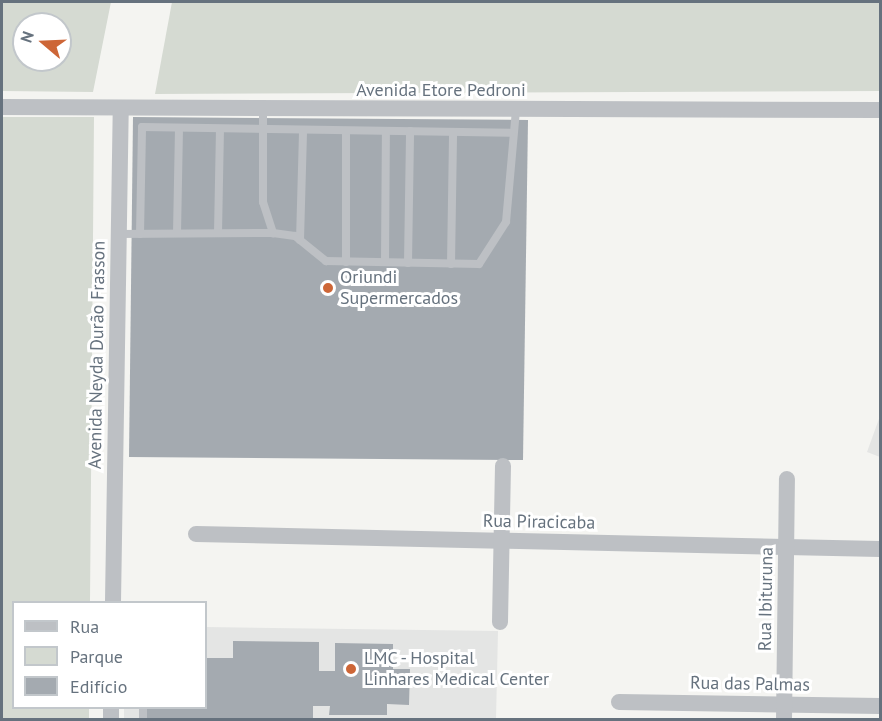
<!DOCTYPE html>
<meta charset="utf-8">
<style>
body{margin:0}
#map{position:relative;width:882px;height:721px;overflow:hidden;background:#f4f4f1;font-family:"PT Sans",sans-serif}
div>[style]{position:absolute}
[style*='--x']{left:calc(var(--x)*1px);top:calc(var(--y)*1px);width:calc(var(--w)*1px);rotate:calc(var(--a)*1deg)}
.built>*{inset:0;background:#e4e5e4}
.green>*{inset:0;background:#d5dad2}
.building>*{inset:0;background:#a4aab0}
.lane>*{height:8px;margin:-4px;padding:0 4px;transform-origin:4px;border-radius:4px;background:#bdc0c4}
.street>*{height:16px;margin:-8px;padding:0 8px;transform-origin:8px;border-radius:8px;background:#bdc0c4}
.dots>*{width:16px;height:16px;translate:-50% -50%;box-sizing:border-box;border:3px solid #fff;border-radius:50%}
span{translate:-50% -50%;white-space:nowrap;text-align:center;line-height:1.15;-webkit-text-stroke:6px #fff;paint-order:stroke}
.street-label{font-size:18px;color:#66727e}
.poi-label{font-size:18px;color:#66727e}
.left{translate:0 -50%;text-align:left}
.frame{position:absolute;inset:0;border:3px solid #66727e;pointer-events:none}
.legend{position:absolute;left:12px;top:601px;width:195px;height:108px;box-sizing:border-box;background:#fff;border:2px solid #c2c7cb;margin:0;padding:8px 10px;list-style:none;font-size:18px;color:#66727e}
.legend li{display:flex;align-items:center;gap:12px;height:30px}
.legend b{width:30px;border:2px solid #c2c7cb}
.north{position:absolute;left:12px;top:12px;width:60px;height:60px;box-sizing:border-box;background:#fff;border:2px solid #c2c7cb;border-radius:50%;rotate:289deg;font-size:16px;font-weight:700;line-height:24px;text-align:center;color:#66727e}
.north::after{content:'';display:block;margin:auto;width:21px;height:27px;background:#cd6637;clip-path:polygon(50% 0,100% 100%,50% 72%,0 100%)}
</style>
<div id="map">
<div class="built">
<div style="clip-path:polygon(880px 416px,880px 457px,867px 452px)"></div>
<div style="clip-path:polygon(206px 627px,498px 631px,496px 719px,124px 720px,124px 708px,206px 708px)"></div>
</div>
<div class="green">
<div style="clip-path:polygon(evenodd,2px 2px,111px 2px,93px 92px,2px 91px,2px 2px,24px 24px,60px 24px,60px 60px,24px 60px,24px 24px)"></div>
<div style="clip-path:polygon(172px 2px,880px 2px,880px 91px,155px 94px)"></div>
<div style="clip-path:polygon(2px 117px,94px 117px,90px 602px,14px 602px,14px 708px,89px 708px,89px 719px,2px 719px)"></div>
</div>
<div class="building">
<div style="clip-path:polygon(133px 117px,528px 120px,523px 460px,129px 457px)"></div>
<div style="clip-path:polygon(233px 641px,319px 642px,319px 671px,335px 671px,335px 643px,393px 644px,393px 669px,410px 669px,409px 705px,387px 704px,387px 715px,329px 715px,330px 706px,313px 706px,313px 720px,146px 719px,146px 708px,206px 708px,206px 658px,233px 658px)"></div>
</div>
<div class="lane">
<div style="--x:263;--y:109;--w:93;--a:90"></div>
<div style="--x:263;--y:202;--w:33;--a:72"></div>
<div style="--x:273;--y:233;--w:22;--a:8"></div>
<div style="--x:295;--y:236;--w:40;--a:39"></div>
<div style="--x:326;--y:261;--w:153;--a:1.1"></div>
<div style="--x:479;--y:264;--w:50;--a:-57.3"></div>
<div style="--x:506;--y:222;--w:113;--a:-84.9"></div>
<div style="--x:346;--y:131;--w:131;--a:90"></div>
<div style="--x:177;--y:233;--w:105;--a:-88.9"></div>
<div style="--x:218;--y:233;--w:104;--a:-88.9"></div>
<div style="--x:119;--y:234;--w:154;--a:-0.4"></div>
<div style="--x:140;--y:234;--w:107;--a:-88.9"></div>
<div style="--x:142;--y:127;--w:370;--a:0.9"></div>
<div style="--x:300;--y:240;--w:110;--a:-88.4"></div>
<div style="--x:385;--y:262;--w:131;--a:-89.6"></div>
<div style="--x:408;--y:263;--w:132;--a:-89.1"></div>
<div style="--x:451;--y:264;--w:132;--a:-89.1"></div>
<div style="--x:143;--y:708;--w:12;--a:90"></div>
</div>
<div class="street">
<div style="--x:2;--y:107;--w:878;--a:0.2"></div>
<div style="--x:196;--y:534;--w:684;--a:1.26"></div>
<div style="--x:113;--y:602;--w:493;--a:-89.1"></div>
<div style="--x:500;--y:622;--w:156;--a:-88.9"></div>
<div style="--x:619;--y:702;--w:261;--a:0.9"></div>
<div style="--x:111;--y:720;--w:12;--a:-90"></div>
<div style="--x:784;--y:720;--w:241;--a:-89.3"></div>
</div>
<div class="dots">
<div style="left:328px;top:288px;background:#cd6637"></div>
<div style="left:351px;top:669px;background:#cd6637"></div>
</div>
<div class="street-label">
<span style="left:441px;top:90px">Avenida Etore Pedroni</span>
<span style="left:97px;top:355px;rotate:-89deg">Avenida Neyda Durão Frasson</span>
<span style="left:539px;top:522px;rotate:1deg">Rua Piracicaba</span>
<span style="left:766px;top:599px;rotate:-89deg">Rua Ibituruna</span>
<span style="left:750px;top:684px;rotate:1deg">Rua das Palmas</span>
</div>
<div class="poi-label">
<span class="left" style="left:340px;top:288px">Oriundi<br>Supermercados</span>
<span class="left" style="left:364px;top:669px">LMC - Hospital<br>Linhares Medical Center</span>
</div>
<div class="frame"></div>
<ul class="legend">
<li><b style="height:8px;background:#bdc0c4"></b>Rua</li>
<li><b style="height:16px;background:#d5dad2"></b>Parque</li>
<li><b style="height:16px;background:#a4aab0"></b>Edifício</li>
</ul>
<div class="north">N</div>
</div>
